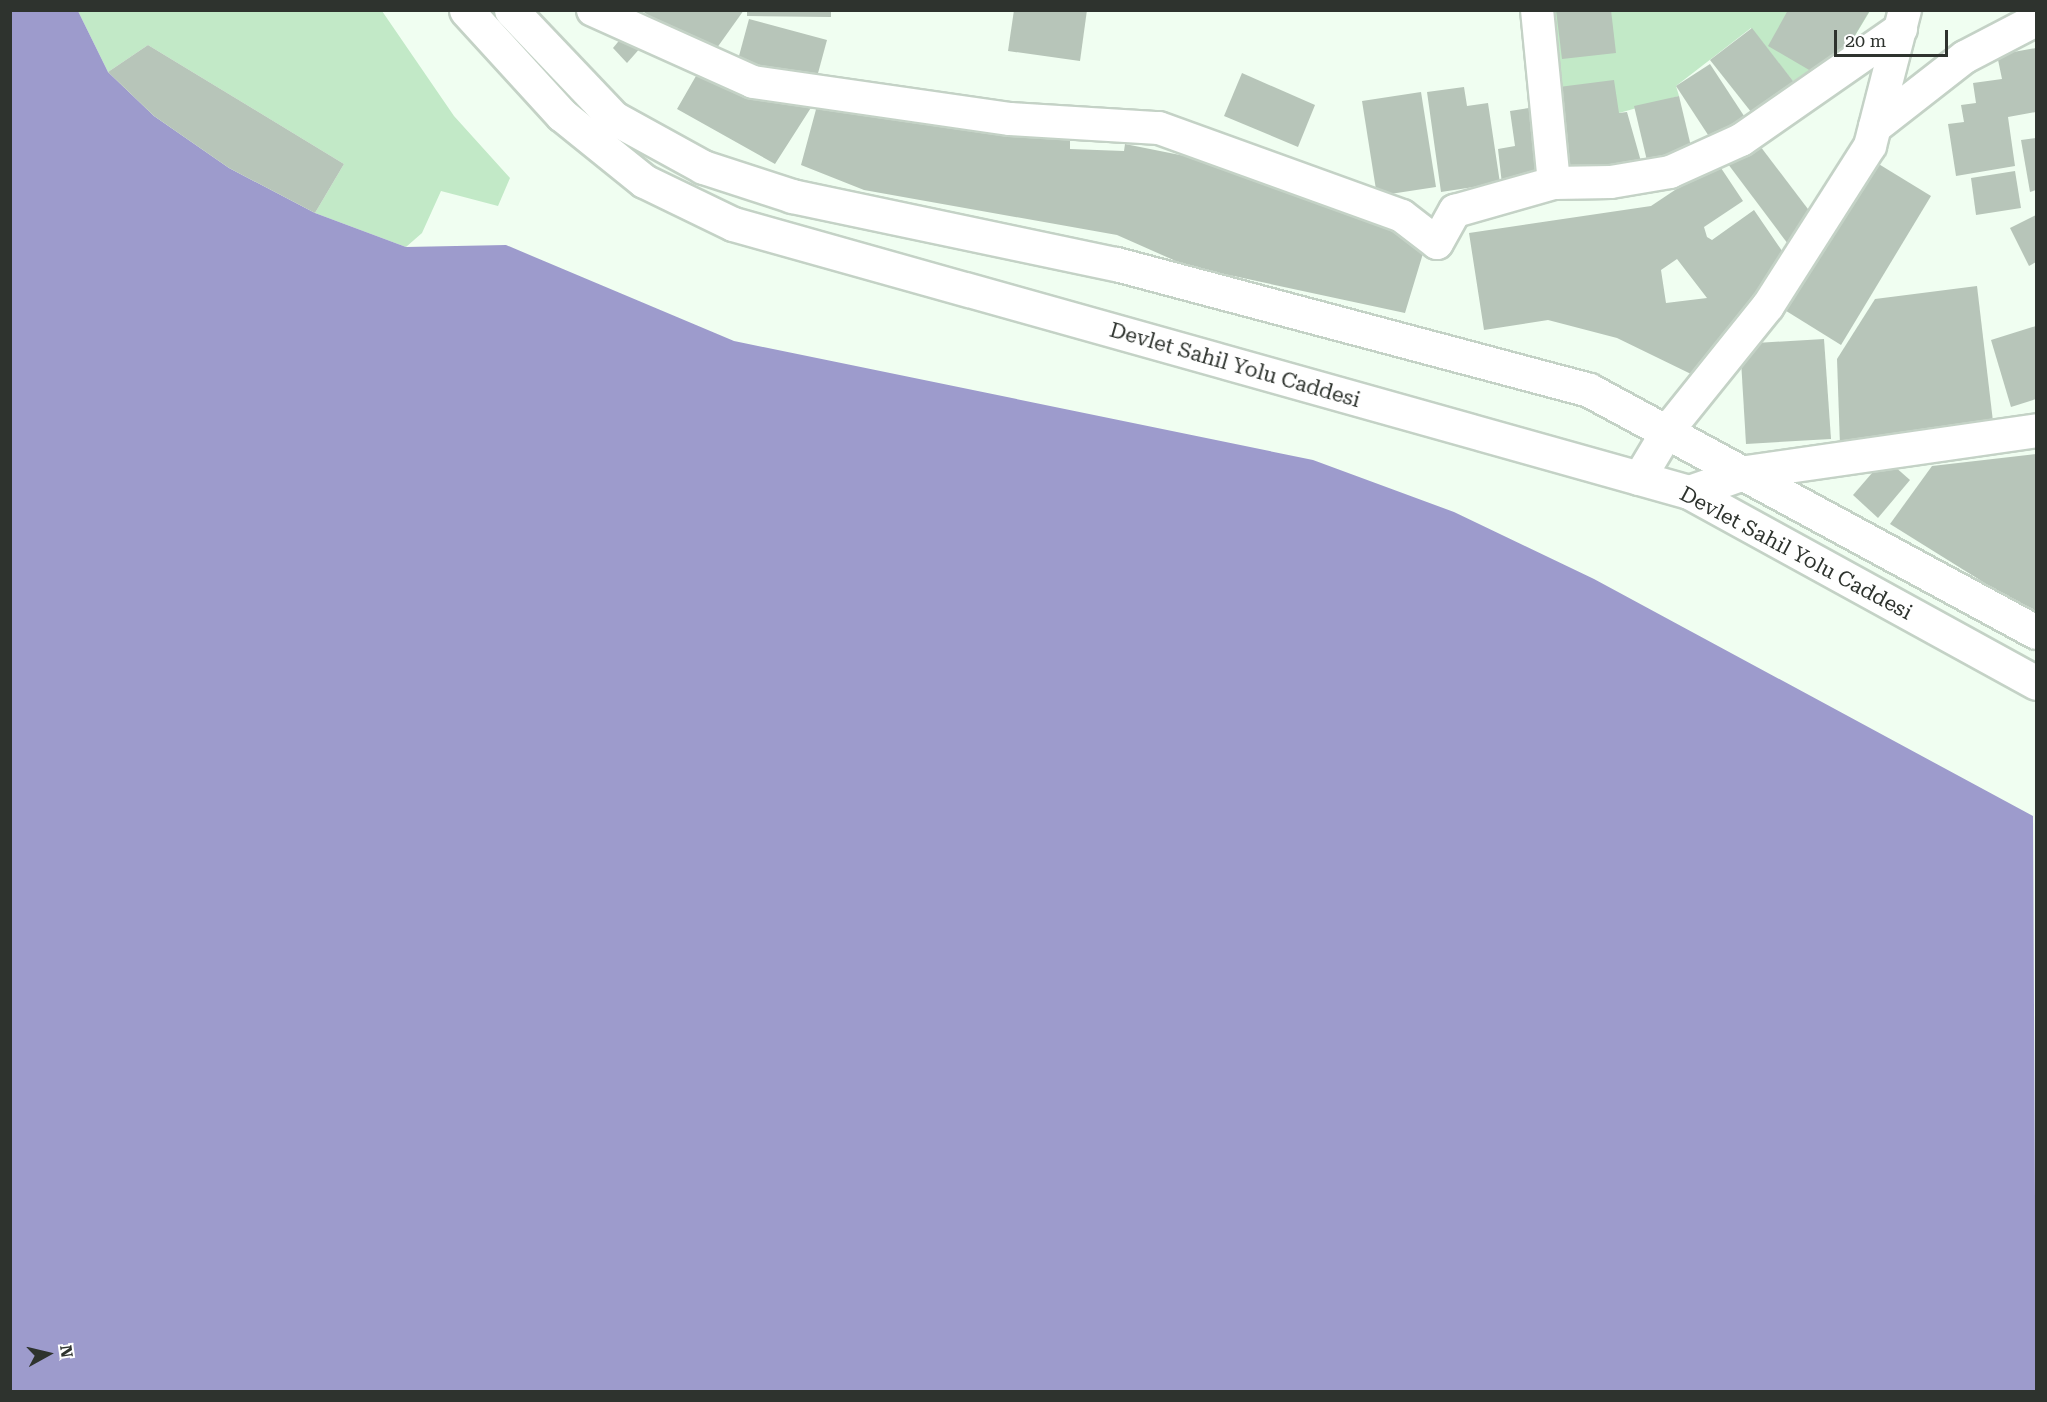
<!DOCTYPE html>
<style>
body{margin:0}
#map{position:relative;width:2047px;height:1402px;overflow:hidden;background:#f0fef1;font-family:"Roboto Serif",serif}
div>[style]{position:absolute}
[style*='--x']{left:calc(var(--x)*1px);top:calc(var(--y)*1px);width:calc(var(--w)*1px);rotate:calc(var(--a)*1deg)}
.green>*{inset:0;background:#c2e9c7}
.water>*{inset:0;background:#9d9bcc}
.building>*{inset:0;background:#b7c5b9}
.roads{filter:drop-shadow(2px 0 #c4d2c6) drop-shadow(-2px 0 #c4d2c6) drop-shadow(0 2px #c4d2c6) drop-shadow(0 -2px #c4d2c6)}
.minor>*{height:32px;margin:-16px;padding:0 16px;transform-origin:16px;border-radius:16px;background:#fff}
.tertiary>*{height:33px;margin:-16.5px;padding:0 16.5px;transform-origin:16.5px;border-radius:16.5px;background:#fff}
.primary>*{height:33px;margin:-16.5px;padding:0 16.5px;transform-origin:16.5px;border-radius:16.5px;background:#fff}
span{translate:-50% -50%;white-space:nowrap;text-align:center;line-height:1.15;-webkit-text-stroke:4.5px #fff;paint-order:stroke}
.street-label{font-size:21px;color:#2e332e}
.frame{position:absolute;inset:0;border:12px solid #2e332e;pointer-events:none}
.north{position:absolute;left:18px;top:1324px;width:60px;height:60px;-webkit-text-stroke:4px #fff;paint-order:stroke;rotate:82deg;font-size:16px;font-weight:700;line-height:24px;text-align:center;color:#2e332e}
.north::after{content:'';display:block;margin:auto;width:21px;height:27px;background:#2e332e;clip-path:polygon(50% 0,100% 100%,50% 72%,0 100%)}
.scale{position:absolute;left:1834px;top:30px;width:114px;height:27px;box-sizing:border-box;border:3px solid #2e332e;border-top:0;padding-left:8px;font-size:18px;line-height:21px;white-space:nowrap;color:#2e332e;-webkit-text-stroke:4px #fff;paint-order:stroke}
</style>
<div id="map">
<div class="green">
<div style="clip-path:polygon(78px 11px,382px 11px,454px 116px,510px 178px,498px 206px,441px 191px,422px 233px,406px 247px,315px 213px,344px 164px,148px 45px,108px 72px)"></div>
<div style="clip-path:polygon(1552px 11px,1870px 11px,1842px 57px,1800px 90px,1751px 28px,1676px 86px,1679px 96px,1619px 113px,1564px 121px)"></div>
</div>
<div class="water">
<div style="clip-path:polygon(10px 11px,78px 11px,108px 72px,154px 116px,229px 168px,315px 213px,406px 247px,506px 245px,734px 341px,1313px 460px,1454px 512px,1594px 579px,2033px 816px,2036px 1391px,11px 1391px)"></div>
</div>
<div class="building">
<div style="clip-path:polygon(641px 10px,744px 10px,709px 59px)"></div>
<div style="clip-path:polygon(747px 10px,831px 10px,831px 17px,747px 16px)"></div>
<div style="clip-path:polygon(1014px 10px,1087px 10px,1080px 61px,1008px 51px)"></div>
<div style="clip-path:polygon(1556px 10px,1611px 10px,1616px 53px,1562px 59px)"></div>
<div style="clip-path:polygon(1788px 10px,1870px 10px,1828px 81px,1768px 46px)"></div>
<div style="clip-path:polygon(749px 19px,827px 40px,814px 88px,736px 67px)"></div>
<div style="clip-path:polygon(1752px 28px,1800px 90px,1759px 122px,1710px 60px)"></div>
<div style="clip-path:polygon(627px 31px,642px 46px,627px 63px,613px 48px)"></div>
<div style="clip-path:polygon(148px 45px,344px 164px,315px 213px,229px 168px,154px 116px,108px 72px)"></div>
<div style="clip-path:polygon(2036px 48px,2036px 112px,2008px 117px,2015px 166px,1956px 176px,1948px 124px,1964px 122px,1961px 105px,1976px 103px,1973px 83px,2002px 79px,1997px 55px)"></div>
<div style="clip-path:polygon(1710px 64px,1748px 122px,1714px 144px,1676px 86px)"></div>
<div style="clip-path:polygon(700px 69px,750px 98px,814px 103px,775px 164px,677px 109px)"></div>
<div style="clip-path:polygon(1242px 73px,1315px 105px,1298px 147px,1224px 116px)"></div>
<div style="clip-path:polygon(1614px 80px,1619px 113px,1627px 112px,1644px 172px,1562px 180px,1551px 88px)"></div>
<div style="clip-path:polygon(1464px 87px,1467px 106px,1488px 103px,1500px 183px,1441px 192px,1427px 92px)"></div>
<div style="clip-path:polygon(1421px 92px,1436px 187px,1377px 196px,1362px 101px)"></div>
<div style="clip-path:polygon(1679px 96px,1694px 159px,1649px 169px,1634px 106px)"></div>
<div style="clip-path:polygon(818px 102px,1070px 131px,1070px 149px,1124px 151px,1125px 144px,1210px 161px,1428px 237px,1405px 313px,1187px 266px,1117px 235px,864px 190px,801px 165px)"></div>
<div style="clip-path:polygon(1541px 106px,1551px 177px,1502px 184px,1498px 149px,1515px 146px,1510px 111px)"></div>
<div style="clip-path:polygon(1754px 138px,1814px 217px,1791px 248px,1725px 160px)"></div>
<div style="clip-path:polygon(2036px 138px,2036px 190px,2030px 192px,2021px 140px)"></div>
<div style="clip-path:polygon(evenodd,1717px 162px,1743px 201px,1704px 227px,1707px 237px,1712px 240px,1754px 210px,1791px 264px,1691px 374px,1617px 338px,1548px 320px,1484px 330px,1469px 233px,1651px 206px,1717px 162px,1677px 259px,1707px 298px,1666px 303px,1661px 270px,1677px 259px)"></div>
<div style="clip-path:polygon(1877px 163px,1931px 196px,1841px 345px,1783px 309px)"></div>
<div style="clip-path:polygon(2015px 171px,2021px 208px,1976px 215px,1971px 178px)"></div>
<div style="clip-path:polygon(2036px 215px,2036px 262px,2029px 266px,2010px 228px)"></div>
<div style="clip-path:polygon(1977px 286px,1994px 430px,1840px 446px,1837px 359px,1875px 299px)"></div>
<div style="clip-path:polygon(2036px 326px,2036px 399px,2011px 407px,1991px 340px)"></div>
<div style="clip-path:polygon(1824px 339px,1831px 439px,1746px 444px,1740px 344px)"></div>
<div style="clip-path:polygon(2036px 454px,2036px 615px,1890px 524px,1932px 466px)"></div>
<div style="clip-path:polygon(1885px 458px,1910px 480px,1878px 518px,1853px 495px)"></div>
</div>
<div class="roads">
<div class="minor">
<div style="--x:593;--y:10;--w:175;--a:24.2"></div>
<div style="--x:753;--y:82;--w:260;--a:8.2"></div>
<div style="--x:1010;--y:119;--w:149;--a:3.5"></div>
<div style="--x:1159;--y:128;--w:258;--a:19.9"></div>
<div style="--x:1402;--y:216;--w:44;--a:37.6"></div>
<div style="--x:1437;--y:243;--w:37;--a:-61"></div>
<div style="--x:1455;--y:211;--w:103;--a:-15.8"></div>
<div style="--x:1554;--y:183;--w:174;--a:-95.6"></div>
<div style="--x:1875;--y:127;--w:114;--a:-37.9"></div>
<div style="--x:1965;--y:57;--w:80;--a:-27.5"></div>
<div style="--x:1554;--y:183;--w:57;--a:-1"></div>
<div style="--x:1611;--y:182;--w:60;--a:-9.6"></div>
<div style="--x:1670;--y:172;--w:78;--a:-24.3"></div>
<div style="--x:1741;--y:140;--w:195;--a:-34.8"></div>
<div style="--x:1639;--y:479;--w:58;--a:-59"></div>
<div style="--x:1669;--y:429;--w:158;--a:-51.2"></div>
<div style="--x:1768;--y:306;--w:190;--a:-57.5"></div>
<div style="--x:1870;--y:146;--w:140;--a:-75.6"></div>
</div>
<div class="tertiary">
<div style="--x:1689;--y:492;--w:60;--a:-19.3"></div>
<div style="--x:1746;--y:472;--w:293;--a:-8.2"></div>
</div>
<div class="primary">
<div style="--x:466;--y:10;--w:142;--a:47.6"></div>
<div style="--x:562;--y:115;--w:105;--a:38.8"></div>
<div style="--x:644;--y:181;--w:99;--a:25.8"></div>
<div style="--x:733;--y:224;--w:993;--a:15.66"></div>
<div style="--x:1689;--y:492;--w:396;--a:28.8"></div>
<div style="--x:511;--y:10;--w:149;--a:46.4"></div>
<div style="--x:614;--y:118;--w:102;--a:28.8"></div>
<div style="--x:703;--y:167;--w:94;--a:18"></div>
<div style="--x:792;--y:196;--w:331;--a:11.9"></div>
<div style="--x:1116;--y:264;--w:489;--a:14.9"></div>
<div style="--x:1589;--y:390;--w:508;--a:28.43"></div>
</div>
</div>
<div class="street-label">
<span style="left:1235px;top:365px;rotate:16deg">Devlet Sahil Yolu Caddesi</span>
<span style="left:1796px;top:553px;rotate:28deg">Devlet Sahil Yolu Caddesi</span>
</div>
<div class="frame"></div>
<div class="north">N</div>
<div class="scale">20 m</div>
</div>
